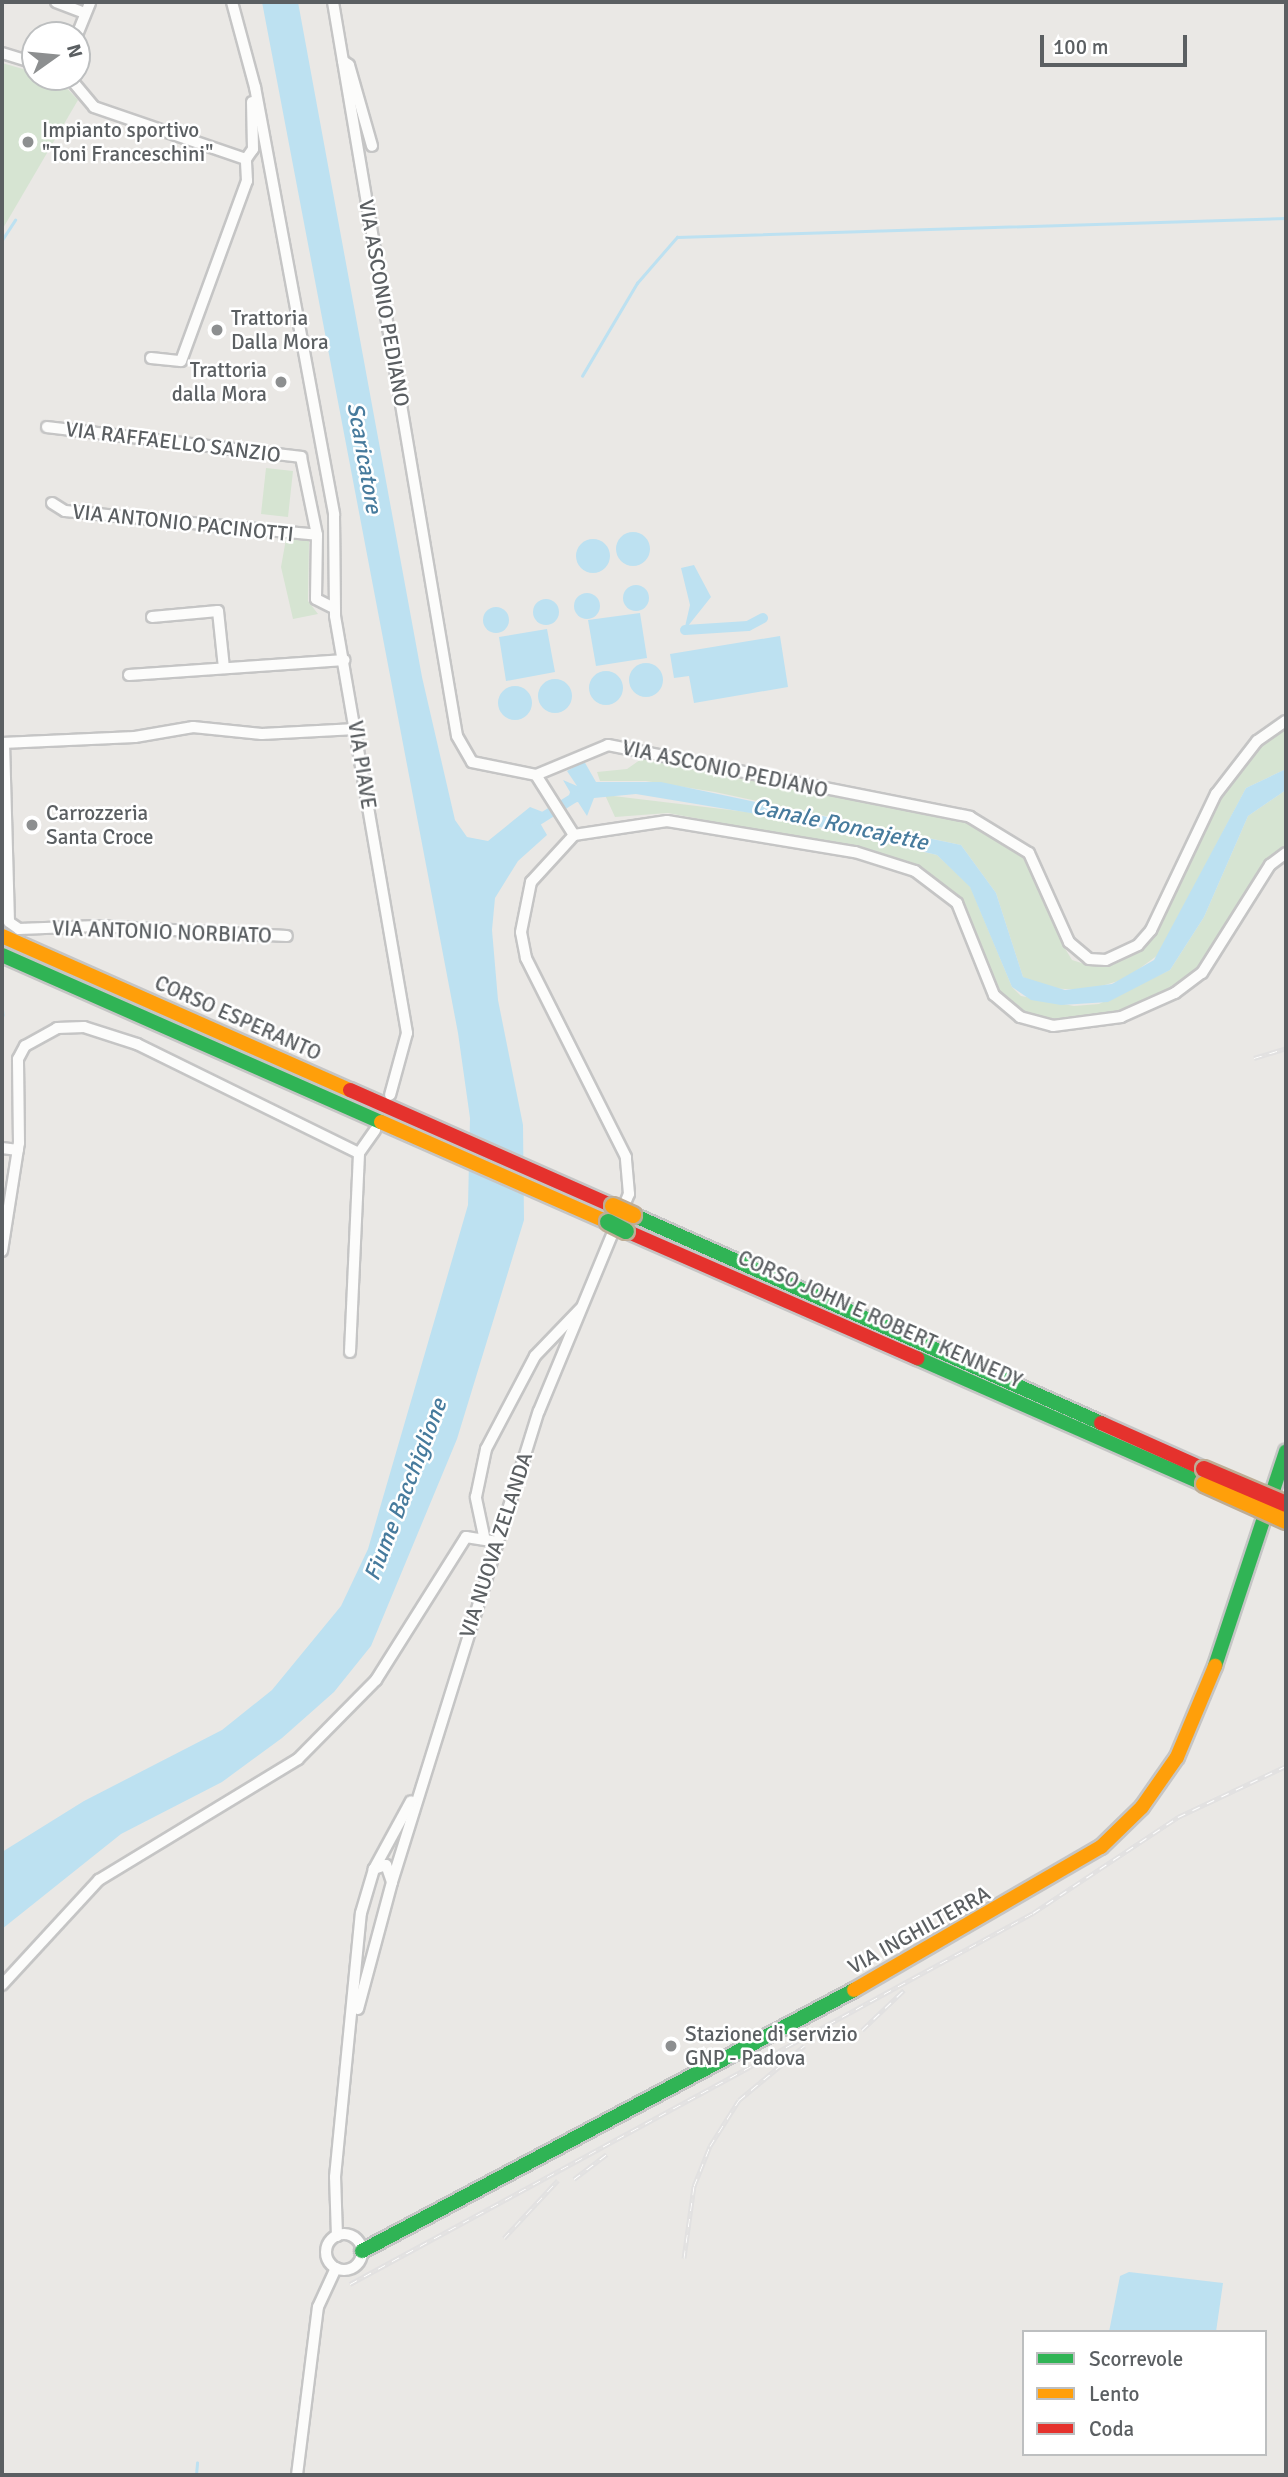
<!DOCTYPE html>
<style>
body{margin:0}
#map{position:relative;width:1288px;height:2477px;overflow:hidden;background:#eae8e5;font-family:Signika,sans-serif}
div>[style]{position:absolute}
[style*='--x']{left:calc(var(--x)*1px);top:calc(var(--y)*1px);width:calc(var(--w)*1px);rotate:calc(var(--a)*1deg)}
.green>*{inset:0;background:#d6e4d2}
.water>*{inset:0;background:#bde1f1}
.round{border-radius:50%}
.stream>*{height:2.5px;margin:-1.25px;padding:0 1.25px;transform-origin:1.25px;border-radius:1.25px;background:#bde1f1}
.canal>*{height:10px;margin:-5px;padding:0 5px;transform-origin:5px;border-radius:5px;background:#bde1f1}
.roads{filter:drop-shadow(2px 0 #c5c5c5) drop-shadow(-2px 0 #c5c5c5) drop-shadow(0 2px #c5c5c5) drop-shadow(0 -2px #c5c5c5)}
.street>*{height:10px;margin:-5px;padding:0 5px;transform-origin:5px;border-radius:5px;background:#fcfcfb}
.street>.ring{margin:-5px;padding:0;box-sizing:content-box;background:none;border:10px solid #fcfcfb;border-radius:50%}
.fast>*{height:14px;margin:-7px;padding:0 7px;transform-origin:7px;border-radius:7px;background:#30b455}
.slow>*{height:14px;margin:-7px;padding:0 7px;transform-origin:7px;border-radius:7px;background:#ff9f0a}
.jam>*{height:14px;margin:-7px;padding:0 7px;transform-origin:7px;border-radius:7px;background:#e5322d}
.rail>*{height:5px;margin-top:-2.5px;transform-origin:0;background:repeating-linear-gradient(90deg,#fff 0 8px,#e2e1e1 0 16px);box-sizing:border-box;border-block:2px solid #e2e1e1}
.bridges{filter:drop-shadow(2px 0 #bead96) drop-shadow(-2px 0 #bead96) drop-shadow(0 2px #bead96) drop-shadow(0 -2px #bead96)}
.fast-bridge>*{height:16px;margin:-8px;padding:0 8px;transform-origin:8px;border-radius:8px;background:#30b455}
.slow-bridge>*{height:16px;margin:-8px;padding:0 8px;transform-origin:8px;border-radius:8px;background:#ff9f0a}
.jam-bridge>*{height:16px;margin:-8px;padding:0 8px;transform-origin:8px;border-radius:8px;background:#e5322d}
.dots>*{width:19px;height:19px;translate:-50% -50%;box-sizing:border-box;border:4px solid #fff;border-radius:50%}
span{translate:-50% -50%;white-space:nowrap;text-align:center;line-height:1.15;-webkit-text-stroke:5px #fff;paint-order:stroke}
.poi-label{font-size:21px;color:#5b5f62}
.left{translate:0 -50%;text-align:left}
.right{translate:-100% -50%;text-align:right}
.street-label{font-size:21px;color:#5b5f62}
.water-label{font-size:23px;color:#477b9d;font-style:italic}
.frame{position:absolute;inset:0;border:4px solid #5b5f62;pointer-events:none}
.legend{position:absolute;left:1022px;top:2330px;width:245px;height:126px;box-sizing:border-box;background:#fff;border:2px solid #bdbfc0;margin:0;padding:9px 12px;list-style:none;font-size:21px;color:#5b5f62}
.legend li{display:flex;align-items:center;gap:14px;height:35px}
.legend b{width:35px;border:2px solid #bdbfc0}
.north{position:absolute;left:21px;top:21px;width:70px;height:70px;box-sizing:border-box;background:#fff;border:2px solid #bdbfc0;border-radius:50%;rotate:75deg;font-size:19px;font-weight:700;line-height:28px;text-align:center;color:#5b5f62}
.north::after{content:'';display:block;margin:auto;width:24px;height:32px;background:#8d8f90;clip-path:polygon(50% 0,100% 100%,50% 72%,0 100%)}
.scale{position:absolute;left:1040px;top:35px;width:147px;height:32px;box-sizing:border-box;border:4px solid #5b5f62;border-top:0;padding-left:9px;font-size:21px;line-height:24px;white-space:nowrap;color:#5b5f62;-webkit-text-stroke:5px #fff;paint-order:stroke}
</style>
<div id="map">
<div class="green">
<div style="clip-path:polygon(2px 63px,58px 79px,78px 100px,2px 230px)"></div>
<div style="clip-path:polygon(266px 468px,293px 471px,288px 517px,261px 514px)"></div>
<div style="clip-path:polygon(286px 539px,309px 541px,308px 601px,318px 614px,293px 619px,281px 567px)"></div>
<div style="clip-path:polygon(1286px 723px,1286px 769px,1246px 788px,1158px 955px,1125px 979px,1088px 990px,1045px 988px,1023px 977px,996px 893px,961px 845px,715px 792px,646px 781px,600px 781px,597px 772px,627px 769px,647px 755px,969px 819px,1026px 855px,1063px 945px,1072px 960px,1091px 966px,1141px 947px,1217px 795px,1258px 742px)"></div>
<div style="clip-path:polygon(1286px 790px,1286px 849px,1265px 860px,1200px 970px,1174px 990px,1120px 1015px,1035px 1024px,1005px 1010px,982px 981px,956px 904px,916px 867px,883px 854px,668px 813px,615px 817px,605px 795px,747px 812px,937px 855px,970px 886px,1012px 987px,1021px 996px,1074px 1006px,1099px 1004px,1170px 970px,1204px 917px,1248px 816px)"></div>
</div>
<div class="water">
<div style="clip-path:polygon(262px 2px,298px 2px,422px 677px,455px 820px,467px 837px,488px 841px,530px 807px,548px 814px,540px 823px,547px 835px,518px 861px,495px 898px,492px 930px,498px 1000px,523px 1125px,524px 1220px,457px 1439px,371px 1646px,334px 1692px,282px 1738px,222px 1782px,121px 1834px,2px 1929px,2px 1852px,84px 1801px,222px 1730px,272px 1690px,341px 1606px,368px 1549px,468px 1205px,470px 1118px,458px 1033px)"></div>
<div class="round" style="left:616px;top:532px;width:34px;height:34px"></div>
<div class="round" style="left:576px;top:539px;width:34px;height:34px"></div>
<div style="clip-path:polygon(694px 565px,711px 597px,684px 631px,690px 605px,681px 568px)"></div>
<div class="round" style="left:623px;top:585px;width:26px;height:26px"></div>
<div class="round" style="left:574px;top:593px;width:26px;height:26px"></div>
<div class="round" style="left:533px;top:599px;width:26px;height:26px"></div>
<div class="round" style="left:483px;top:607px;width:26px;height:26px"></div>
<div style="clip-path:polygon(640px 613px,647px 658px,596px 666px,588px 620px)"></div>
<div style="clip-path:polygon(547px 629px,555px 672px,506px 681px,499px 637px)"></div>
<div style="clip-path:polygon(780px 636px,788px 687px,694px 703px,689px 676px,674px 678px,670px 654px)"></div>
<div class="round" style="left:629px;top:663px;width:34px;height:34px"></div>
<div class="round" style="left:589px;top:671px;width:34px;height:34px"></div>
<div class="round" style="left:538px;top:679px;width:34px;height:34px"></div>
<div class="round" style="left:498px;top:686px;width:34px;height:34px"></div>
<div style="clip-path:polygon(584px 761px,596px 782px,661px 782px,961px 845px,996px 893px,1023px 977px,1065px 990px,1112px 984px,1154px 960px,1246px 788px,1286px 769px,1286px 790px,1248px 816px,1204px 917px,1170px 970px,1108px 1002px,1061px 1005px,1031px 1000px,1012px 987px,970px 887px,937px 855px,786px 819px,636px 794px,594px 798px,587px 816px,578px 802px,567px 803px,570px 792px,563px 780px,577px 786px,567px 771px)"></div>
<div style="clip-path:polygon(1129px 2272px,1223px 2283px,1216px 2332px,1109px 2332px,1120px 2276px)"></div>
</div>
<div class="stream">
<div style="--x:2;--y:240;--w:24;--a:-57"></div>
<div style="--x:582;--y:376;--w:108;--a:-59.4"></div>
<div style="--x:637;--y:283;--w:61;--a:-49"></div>
<div style="--x:677;--y:237;--w:609;--a:-1.79"></div>
<div style="--x:2;--y:1005;--w:10;--a:84"></div>
<div style="--x:196;--y:2475;--w:12;--a:-85"></div>
</div>
<div class="canal">
<div style="--x:685;--y:630;--w:63;--a:-3.6"></div>
<div style="--x:748;--y:626;--w:17;--a:-28"></div>
<div style="--x:537;--y:821;--w:47;--a:-32"></div>
</div>
<div class="roads">
<div class="street">
<div style="--x:56;--y:2;--w:31;--a:21"></div>
<div style="--x:232;--y:2;--w:88;--a:74.9"></div>
<div style="--x:255;--y:87;--w:435;--a:79.5"></div>
<div style="--x:334;--y:515;--w:101;--a:89.4"></div>
<div style="--x:335;--y:616;--w:423;--a:80.2"></div>
<div style="--x:407;--y:1033;--w:64;--a:105.3"></div>
<div style="--x:333;--y:2;--w:744;--a:80.41"></div>
<div style="--x:457;--y:736;--w:30;--a:60"></div>
<div style="--x:472;--y:762;--w:65;--a:11.5"></div>
<div style="--x:77;--y:35;--w:35;--a:-68"></div>
<div style="--x:2;--y:53;--w:34;--a:17"></div>
<div style="--x:343;--y:61;--w:7;--a:34"></div>
<div style="--x:349;--y:65;--w:84;--a:74.1"></div>
<div style="--x:69;--y:77;--w:39;--a:50"></div>
<div style="--x:94;--y:107;--w:161;--a:18.9"></div>
<div style="--x:246;--y:159;--w:12;--a:-55"></div>
<div style="--x:253;--y:149;--w:47;--a:-91.2"></div>
<div style="--x:151;--y:358;--w:30;--a:6"></div>
<div style="--x:181;--y:361;--w:192;--a:-69.9"></div>
<div style="--x:247;--y:181;--w:22;--a:-93"></div>
<div style="--x:47;--y:427;--w:256;--a:6.7"></div>
<div style="--x:301;--y:457;--w:80;--a:78.4"></div>
<div style="--x:317;--y:535;--w:64;--a:90.9"></div>
<div style="--x:316;--y:599;--w:20;--a:27"></div>
<div style="--x:52;--y:503;--w:15;--a:32"></div>
<div style="--x:65;--y:511;--w:253;--a:5.4"></div>
<div style="--x:152;--y:617;--w:66;--a:-5.2"></div>
<div style="--x:218;--y:611;--w:57;--a:84"></div>
<div style="--x:129;--y:675;--w:216;--a:-4"></div>
<div style="--x:2;--y:743;--w:133;--a:-2.6"></div>
<div style="--x:135;--y:737;--w:59;--a:-9.8"></div>
<div style="--x:193;--y:727;--w:69;--a:5.8"></div>
<div style="--x:262;--y:734;--w:94;--a:-3"></div>
<div style="--x:4;--y:743;--w:179;--a:88.4"></div>
<div style="--x:9;--y:922;--w:12;--a:35"></div>
<div style="--x:19;--y:929;--w:78;--a:-2.2"></div>
<div style="--x:97;--y:926;--w:190;--a:3"></div>
<div style="--x:536;--y:775;--w:78;--a:-22.6"></div>
<div style="--x:608;--y:745;--w:369;--a:11.2"></div>
<div style="--x:970;--y:817;--w:69;--a:31.4"></div>
<div style="--x:1029;--y:853;--w:98;--a:65.8"></div>
<div style="--x:1069;--y:942;--w:26;--a:40"></div>
<div style="--x:1089;--y:959;--w:17;--a:3"></div>
<div style="--x:1106;--y:960;--w:35;--a:-25"></div>
<div style="--x:1138;--y:945;--w:20;--a:-49"></div>
<div style="--x:1151;--y:930;--w:151;--a:-64.5"></div>
<div style="--x:1216;--y:794;--w:67;--a:-52.3"></div>
<div style="--x:1257;--y:741;--w:35;--a:-35"></div>
<div style="--x:536;--y:775;--w:71;--a:57.7"></div>
<div style="--x:574;--y:835;--w:94;--a:-8.6"></div>
<div style="--x:667;--y:821;--w:191;--a:9.4"></div>
<div style="--x:855;--y:852;--w:63;--a:17.6"></div>
<div style="--x:915;--y:871;--w:53;--a:37.3"></div>
<div style="--x:957;--y:903;--w:99;--a:68.1"></div>
<div style="--x:994;--y:995;--w:34;--a:40"></div>
<div style="--x:1020;--y:1017;--w:34;--a:15"></div>
<div style="--x:1053;--y:1026;--w:69;--a:-7.5"></div>
<div style="--x:1121;--y:1017;--w:59;--a:-24"></div>
<div style="--x:1175;--y:993;--w:34;--a:-37"></div>
<div style="--x:1202;--y:973;--w:128;--a:-57.8"></div>
<div style="--x:1270;--y:865;--w:20;--a:-37"></div>
<div style="--x:2;--y:1148;--w:16;--a:7"></div>
<div style="--x:359;--y:1153;--w:28;--a:-55"></div>
<div style="--x:2;--y:1251;--w:109;--a:-81.1"></div>
<div style="--x:19;--y:1143;--w:84;--a:-90.7"></div>
<div style="--x:18;--y:1059;--w:15;--a:-62"></div>
<div style="--x:25;--y:1046;--w:37;--a:-29"></div>
<div style="--x:57;--y:1028;--w:27;--a:-2"></div>
<div style="--x:84;--y:1027;--w:56;--a:17.8"></div>
<div style="--x:137;--y:1044;--w:247;--a:26.2"></div>
<div style="--x:350;--y:1352;--w:199;--a:-87.4"></div>
<div style="--x:484;--y:1536;--w:40;--a:-102"></div>
<div style="--x:476;--y:1497;--w:49;--a:-78.2"></div>
<div style="--x:486;--y:1449;--w:105;--a:-62.2"></div>
<div style="--x:535;--y:1356;--w:66;--a:-46.2"></div>
<div style="--x:392;--y:1882;--w:493;--a:-72.7"></div>
<div style="--x:539;--y:1411;--w:235;--a:-67.5"></div>
<div style="--x:629;--y:1194;--w:37;--a:-95"></div>
<div style="--x:626;--y:1157;--w:223;--a:-116.7"></div>
<div style="--x:526;--y:958;--w:26;--a:-101"></div>
<div style="--x:521;--y:932;--w:51;--a:-78.7"></div>
<div style="--x:531;--y:882;--w:64;--a:-47.5"></div>
<div style="--x:2;--y:1985;--w:143;--a:-47.3"></div>
<div style="--x:99;--y:1880;--w:233;--a:-31.3"></div>
<div style="--x:298;--y:1759;--w:111;--a:-45.4"></div>
<div style="--x:376;--y:1680;--w:169;--a:-57.8"></div>
<div style="--x:466;--y:1537;--w:32;--a:9"></div>
<div style="--x:358;--y:2009;--w:131;--a:-75"></div>
<div style="--x:392;--y:1882;--w:18;--a:-109"></div>
<div style="--x:386;--y:1865;--w:13;--a:162"></div>
<div class="ring" style="left:326px;top:2234px;width:26px;height:26px"></div>
<div style="--x:337;--y:2236;--w:59;--a:-91.9"></div>
<div style="--x:335;--y:2177;--w:265;--a:-84.4"></div>
<div style="--x:361;--y:1913;--w:46;--a:-73.5"></div>
<div style="--x:374;--y:1869;--w:77;--a:-61.4"></div>
<div style="--x:297;--y:2475;--w:169;--a:-82.9"></div>
<div style="--x:318;--y:2307;--w:43;--a:-65.2"></div>
</div>
<div class="fast">
<div style="--x:2;--y:955;--w:414;--a:23.8"></div>
<div style="--x:633;--y:1215;--w:512;--a:23.96"></div>
<div style="--x:917;--y:1358;--w:313;--a:23.7"></div>
<div style="--x:1215;--y:1666;--w:226;--a:-71.7"></div>
<div style="--x:362;--y:2251;--w:557;--a:-27.95"></div>
</div>
<div class="slow">
<div style="--x:2;--y:936;--w:381;--a:23.9"></div>
<div style="--x:381;--y:1122;--w:248;--a:23.8"></div>
<div style="--x:854;--y:1990;--w:285;--a:-30.1"></div>
<div style="--x:1101;--y:1847;--w:57;--a:-44.3"></div>
<div style="--x:1142;--y:1807;--w:61;--a:-55"></div>
<div style="--x:1177;--y:1757;--w:99;--a:-67.3"></div>
</div>
<div class="jam">
<div style="--x:350;--y:1090;--w:287;--a:23.8"></div>
<div style="--x:626;--y:1231;--w:318;--a:23.6"></div>
<div style="--x:1101;--y:1423;--w:113;--a:24.1"></div>
</div>
</div>
<div class="rail">
<div style="--x:1254;--y:1058;--w:34;--a:-17"></div>
<div style="--x:862;--y:2030;--w:58;--a:-43.6"></div>
<div style="--x:574;--y:2179;--w:41;--a:-37.1"></div>
<div style="--x:504;--y:2238;--w:79;--a:-47"></div>
<div style="--x:684;--y:2258;--w:73;--a:-82.1"></div>
<div style="--x:694;--y:2186;--w:43;--a:-68.2"></div>
<div style="--x:710;--y:2146;--w:54;--a:-57.8"></div>
<div style="--x:739;--y:2100;--w:85;--a:-39.7"></div>
<div style="--x:350;--y:2284;--w:777;--a:-28.51"></div>
<div style="--x:1033;--y:1913;--w:174;--a:-33.5"></div>
<div style="--x:1178;--y:1817;--w:119;--a:-25.3"></div>
</div>
<div class="bridges">
<div class="fast-bridge">
<div style="--x:608;--y:1222;--w:20;--a:27"></div>
</div>
<div class="slow-bridge">
<div style="--x:613;--y:1206;--w:22;--a:24"></div>
<div style="--x:1204;--y:1484;--w:90;--a:24.3"></div>
</div>
<div class="jam-bridge">
<div style="--x:1204;--y:1469;--w:89;--a:23.1"></div>
</div>
</div>
<div class="dots">
<div style="left:28px;top:142px;background:#8d8f90"></div>
<div style="left:217px;top:330px;background:#8d8f90"></div>
<div style="left:281px;top:382px;background:#8d8f90"></div>
<div style="left:32px;top:825px;background:#8d8f90"></div>
<div style="left:671px;top:2046px;background:#8d8f90"></div>
</div>
<div class="poi-label">
<span class="left" style="left:42px;top:142px">Impianto sportivo<br>"Toni Franceschini"</span>
<span class="left" style="left:231px;top:330px">Trattoria<br>Dalla Mora</span>
<span class="right" style="left:267px;top:382px">Trattoria<br>dalla Mora</span>
<span class="left" style="left:46px;top:825px">Carrozzeria<br>Santa Croce</span>
<span class="left" style="left:685px;top:2046px">Stazione di servizio<br>GNP - Padova</span>
</div>
<div class="street-label">
<span style="left:384px;top:303px;rotate:80deg">VIA ASCONIO PEDIANO</span>
<span style="left:173px;top:442px;rotate:7deg">VIA RAFFAELLO SANZIO</span>
<span style="left:183px;top:523px;rotate:6deg">VIA ANTONIO PACINOTTI</span>
<span style="left:362px;top:765px;rotate:81deg">VIA PIAVE</span>
<span style="left:725px;top:769px;rotate:12deg">VIA ASCONIO PEDIANO</span>
<span style="left:162px;top:932px;rotate:2deg">VIA ANTONIO NORBIATO</span>
<span style="left:238px;top:1018px;rotate:24deg">CORSO ESPERANTO</span>
<span style="left:880px;top:1319px;rotate:24deg">CORSO JOHN E ROBERT KENNEDY</span>
<span style="left:496px;top:1545px;rotate:-72deg">VIA NUOVA ZELANDA</span>
<span style="left:919px;top:1930px;rotate:-29deg">VIA INGHILTERRA</span>
</div>
<div class="water-label">
<span style="left:364px;top:458px;rotate:80deg">Scaricatore</span>
<span style="left:840px;top:825px;rotate:12deg">Canale Roncajette</span>
<span style="left:406px;top:1490px;rotate:-69deg">Fiume Bacchiglione</span>
</div>
<div class="frame"></div>
<ul class="legend">
<li><b style="height:9px;background:#30b455"></b>Scorrevole</li>
<li><b style="height:9px;background:#ff9f0a"></b>Lento</li>
<li><b style="height:9px;background:#e5322d"></b>Coda</li>
</ul>
<div class="north">N</div>
<div class="scale">100 m</div>
</div>
